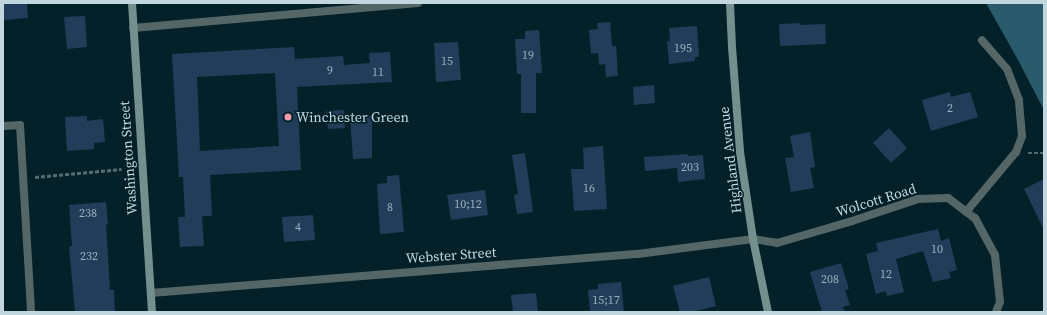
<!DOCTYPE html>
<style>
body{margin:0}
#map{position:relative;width:1047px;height:315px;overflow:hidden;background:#04212a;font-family:"Source Serif 4",serif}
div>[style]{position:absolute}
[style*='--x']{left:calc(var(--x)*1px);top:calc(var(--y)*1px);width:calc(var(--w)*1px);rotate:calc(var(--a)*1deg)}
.forest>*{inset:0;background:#295b6c}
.building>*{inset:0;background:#223d5a}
.path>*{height:2.5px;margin-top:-1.25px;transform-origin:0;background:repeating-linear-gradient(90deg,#536c74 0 4px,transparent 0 6px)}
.lane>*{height:8px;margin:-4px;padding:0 4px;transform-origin:4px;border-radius:4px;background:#546666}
.street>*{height:8px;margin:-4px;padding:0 4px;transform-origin:4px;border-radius:4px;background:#546666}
.secondary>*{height:8px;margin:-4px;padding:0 4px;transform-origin:4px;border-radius:4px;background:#73908f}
.dots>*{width:11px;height:11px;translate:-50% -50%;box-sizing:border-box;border:2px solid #04212a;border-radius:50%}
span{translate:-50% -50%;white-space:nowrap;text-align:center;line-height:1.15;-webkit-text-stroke:3px #04212a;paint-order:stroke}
.number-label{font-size:12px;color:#9ab0bc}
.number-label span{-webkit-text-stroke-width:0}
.poi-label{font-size:14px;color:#c2d6dd}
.left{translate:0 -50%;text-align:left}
.street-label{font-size:14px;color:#c2d6dd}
.frame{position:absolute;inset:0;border:4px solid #c2d6dd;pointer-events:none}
</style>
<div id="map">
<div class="forest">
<div style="clip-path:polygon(986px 3px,1044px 3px,1044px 110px,1018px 60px)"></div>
</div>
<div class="building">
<div style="clip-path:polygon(3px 3px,27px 3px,28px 18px,3px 20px)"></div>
<div style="clip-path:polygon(85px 16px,87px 47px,67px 49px,64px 17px)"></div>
<div style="clip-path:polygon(610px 22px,612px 46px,616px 46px,618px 76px,606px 77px,605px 64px,599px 65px,598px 53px,591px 54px,589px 30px,598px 29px,597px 23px)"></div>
<div style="clip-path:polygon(800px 23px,800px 25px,825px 24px,826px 44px,780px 46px,779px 24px)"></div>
<div style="clip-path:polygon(697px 26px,699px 57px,695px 57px,695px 61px,669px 64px,667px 42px,670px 41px,669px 28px)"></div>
<div style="clip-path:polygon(539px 30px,542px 73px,536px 73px,536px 113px,521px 113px,521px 74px,517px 74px,515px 39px,525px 39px,525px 31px)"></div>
<div style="clip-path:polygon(458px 42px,461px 80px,436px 82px,434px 43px)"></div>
<div style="clip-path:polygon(evenodd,294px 47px,295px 59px,343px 56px,344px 65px,370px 63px,369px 53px,390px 52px,392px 82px,297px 87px,301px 170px,210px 175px,212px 216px,202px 216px,204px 246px,180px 247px,178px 217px,185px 217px,183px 177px,179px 177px,172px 54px,294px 47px,275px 73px,279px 146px,200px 151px,197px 77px,275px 73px)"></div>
<div style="clip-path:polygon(654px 85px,655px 103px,634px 105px,633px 87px)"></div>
<div style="clip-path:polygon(950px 92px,951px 97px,970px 92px,978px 117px,931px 131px,922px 100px)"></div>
<div style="clip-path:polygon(344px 110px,345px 128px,328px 129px,326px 111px)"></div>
<div style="clip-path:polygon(87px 116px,87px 121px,103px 119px,105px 142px,94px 143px,94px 149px,67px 151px,65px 117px)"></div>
<div style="clip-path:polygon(372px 116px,372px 158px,353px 159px,350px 117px)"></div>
<div style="clip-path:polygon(889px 128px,907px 148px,891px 163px,873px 143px)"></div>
<div style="clip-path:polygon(810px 132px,815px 167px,810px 168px,814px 188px,791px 192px,785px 158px,794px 157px,790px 136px)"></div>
<div style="clip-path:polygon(603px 146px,607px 209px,574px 211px,571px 169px,584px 169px,583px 148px)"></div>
<div style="clip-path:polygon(525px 153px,533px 212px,517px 214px,514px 195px,518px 194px,512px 155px)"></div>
<div style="clip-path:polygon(688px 154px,688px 156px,703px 155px,705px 179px,678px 182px,677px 168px,645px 171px,644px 157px)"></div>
<div style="clip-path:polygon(399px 175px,404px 232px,380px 234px,377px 184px,387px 183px,387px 176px)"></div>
<div style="clip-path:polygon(1044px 179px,1044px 230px,1024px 189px)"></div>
<div style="clip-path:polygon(485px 190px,488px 215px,451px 220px,447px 195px)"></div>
<div style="clip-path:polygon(106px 202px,108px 224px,106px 224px,110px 290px,114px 290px,115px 311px,75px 312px,69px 247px,72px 246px,69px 205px)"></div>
<div style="clip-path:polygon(313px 215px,315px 240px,284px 242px,282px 217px)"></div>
<div style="clip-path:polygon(938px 229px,941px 241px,949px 238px,957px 270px,949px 272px,951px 278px,933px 282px,923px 251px,896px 259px,904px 292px,887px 296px,886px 291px,876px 294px,866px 254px,878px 251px,876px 243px)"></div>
<div style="clip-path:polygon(841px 263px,849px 289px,845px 290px,850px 305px,843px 307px,845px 312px,822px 312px,810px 272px)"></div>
<div style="clip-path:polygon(709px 277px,716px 306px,692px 312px,680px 312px,673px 286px)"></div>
<div style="clip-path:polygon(621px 282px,624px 312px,590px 312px,588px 290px,598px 289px,598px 284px)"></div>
<div style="clip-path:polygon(536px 293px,538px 312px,513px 312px,511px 295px)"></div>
</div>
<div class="path">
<div style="--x:1028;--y:153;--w:16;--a:0"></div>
<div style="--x:35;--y:177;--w:87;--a:-5.3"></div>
</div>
<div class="lane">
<div style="--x:3;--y:126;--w:17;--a:-3"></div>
<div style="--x:20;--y:125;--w:187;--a:86.6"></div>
</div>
<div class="street">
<div style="--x:133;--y:28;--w:286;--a:-5"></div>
<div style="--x:966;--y:212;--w:78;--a:-50.2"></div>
<div style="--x:1016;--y:152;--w:17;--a:-69"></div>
<div style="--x:1022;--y:136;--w:36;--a:-95"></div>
<div style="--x:1019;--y:100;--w:33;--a:-111"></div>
<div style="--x:1007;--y:69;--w:38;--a:-131"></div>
<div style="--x:151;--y:293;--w:489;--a:-4.6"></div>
<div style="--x:638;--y:254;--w:116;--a:-7.4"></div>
<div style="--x:753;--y:239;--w:24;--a:9"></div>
<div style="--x:777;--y:243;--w:78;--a:-16.3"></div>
<div style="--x:852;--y:221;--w:70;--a:-18.4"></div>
<div style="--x:918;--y:199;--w:30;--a:-2"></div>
<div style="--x:948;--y:198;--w:34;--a:37"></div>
<div style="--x:975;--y:218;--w:42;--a:61.6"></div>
<div style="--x:995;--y:255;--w:47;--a:83.9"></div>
<div style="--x:1000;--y:302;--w:11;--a:112"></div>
</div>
<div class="secondary">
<div style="--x:132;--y:3;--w:310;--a:86.3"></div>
<div style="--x:730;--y:3;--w:44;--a:87.4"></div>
<div style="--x:732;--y:47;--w:105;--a:85.6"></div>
<div style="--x:740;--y:152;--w:88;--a:81.5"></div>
<div style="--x:753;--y:239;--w:75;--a:78.4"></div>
</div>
<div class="dots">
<div style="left:288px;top:117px;background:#f29aaf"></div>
</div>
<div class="number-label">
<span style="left:683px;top:49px">195</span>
<span style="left:528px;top:56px">19</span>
<span style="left:447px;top:62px">15</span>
<span style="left:330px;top:71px">9</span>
<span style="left:378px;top:73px">11</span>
<span style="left:950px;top:109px">2</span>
<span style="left:690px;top:168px">203</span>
<span style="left:589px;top:189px">16</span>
<span style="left:468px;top:205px">10;12</span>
<span style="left:390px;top:208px">8</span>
<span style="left:88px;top:214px">238</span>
<span style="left:298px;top:228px">4</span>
<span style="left:937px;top:250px">10</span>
<span style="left:89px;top:257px">232</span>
<span style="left:886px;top:275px">12</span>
<span style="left:830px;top:280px">208</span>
<span style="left:606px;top:301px">15;17</span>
</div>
<div class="poi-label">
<span class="left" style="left:296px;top:117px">Winchester Green</span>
</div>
<div class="street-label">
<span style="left:128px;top:158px;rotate:-94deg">Washington Street</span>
<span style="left:730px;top:160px;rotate:-97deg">Highland Avenue</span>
<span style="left:876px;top:200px;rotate:-17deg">Wolcott Road</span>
<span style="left:451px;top:255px;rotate:-4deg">Webster Street</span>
</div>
<div class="frame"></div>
</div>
